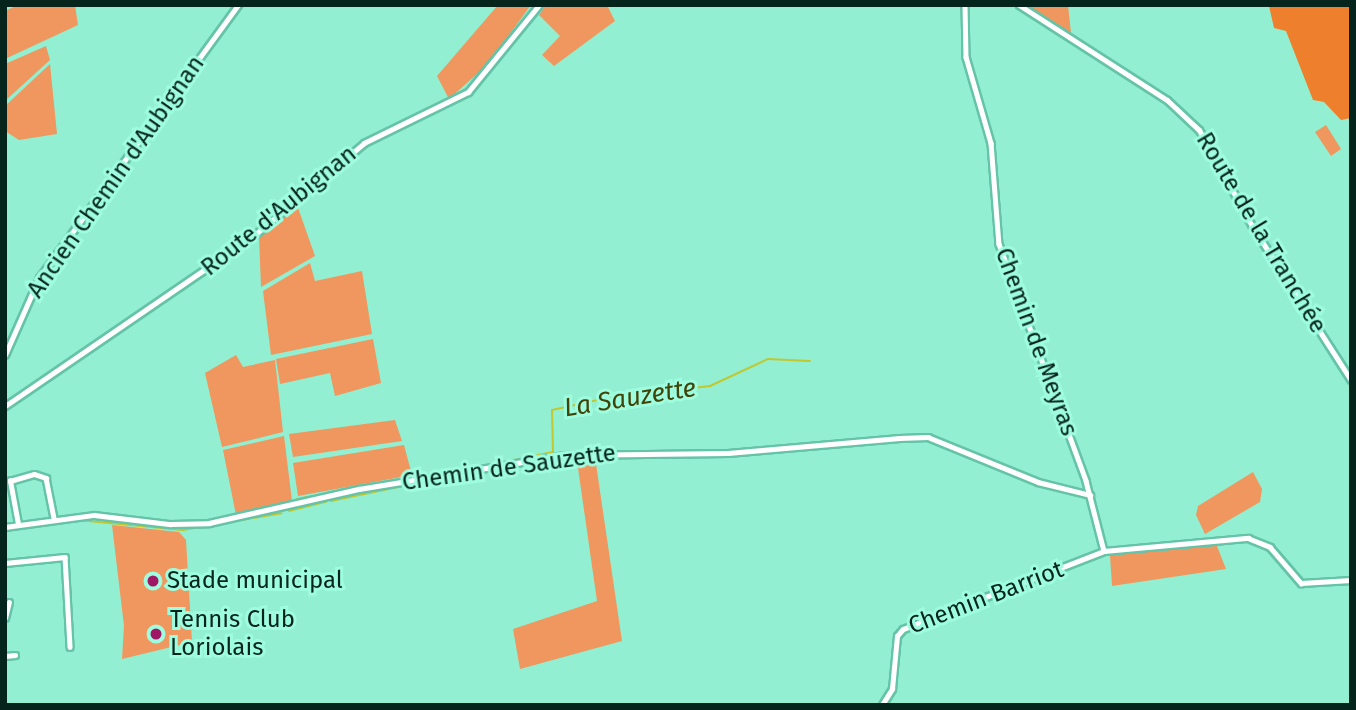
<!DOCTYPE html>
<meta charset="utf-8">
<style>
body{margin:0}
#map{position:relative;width:1356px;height:710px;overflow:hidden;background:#92efd2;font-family:"Fira Sans",sans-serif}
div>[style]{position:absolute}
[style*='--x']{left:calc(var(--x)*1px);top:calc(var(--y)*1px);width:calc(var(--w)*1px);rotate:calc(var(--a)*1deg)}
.green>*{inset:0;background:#ef975e}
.forest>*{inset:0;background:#ee802d}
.stream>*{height:2px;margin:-1px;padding:0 1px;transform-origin:1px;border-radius:1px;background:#c1c731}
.roads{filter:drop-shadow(2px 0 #65c3a7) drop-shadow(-2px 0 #65c3a7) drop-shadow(0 2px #65c3a7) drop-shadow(0 -2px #65c3a7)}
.minor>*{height:4.5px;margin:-2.25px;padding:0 2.25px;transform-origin:2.25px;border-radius:2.25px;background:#fff}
.tertiary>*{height:5px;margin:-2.5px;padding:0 2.5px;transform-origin:2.5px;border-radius:2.5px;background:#fff}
.dots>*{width:19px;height:19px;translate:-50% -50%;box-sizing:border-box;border:4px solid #9ffddf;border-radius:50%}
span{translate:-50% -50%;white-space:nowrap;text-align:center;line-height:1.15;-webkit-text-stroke:6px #9ffddf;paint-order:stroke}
.street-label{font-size:24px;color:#05241c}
.poi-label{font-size:24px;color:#05241c}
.left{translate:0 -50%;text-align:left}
.water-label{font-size:26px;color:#414408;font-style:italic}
.frame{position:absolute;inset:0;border:7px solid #05241c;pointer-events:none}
</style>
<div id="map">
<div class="green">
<div style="clip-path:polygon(18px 5px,75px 5px,78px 25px,5px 59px,5px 11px)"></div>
<div style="clip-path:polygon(498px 5px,531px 5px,486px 66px,449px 99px,437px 76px)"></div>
<div style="clip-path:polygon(546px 5px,607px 5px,615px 21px,554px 66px,542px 55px,560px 36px,539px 15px)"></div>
<div style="clip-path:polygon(1025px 5px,1068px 5px,1071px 33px)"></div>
<div style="clip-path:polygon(46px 46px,50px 60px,5px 101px,5px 64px)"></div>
<div style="clip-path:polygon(50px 64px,57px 134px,19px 140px,5px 131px,5px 106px)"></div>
<div style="clip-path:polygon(1326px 125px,1341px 149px,1331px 156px,1315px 132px)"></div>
<div style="clip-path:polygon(297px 205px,315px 256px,261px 287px,259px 236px)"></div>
<div style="clip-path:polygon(310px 263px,315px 281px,362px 271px,372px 334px,271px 355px,263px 291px)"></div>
<div style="clip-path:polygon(373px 339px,381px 383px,335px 396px,330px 373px,280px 384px,276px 359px)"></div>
<div style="clip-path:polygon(236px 355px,243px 367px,275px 360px,283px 432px,222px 447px,205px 373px)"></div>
<div style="clip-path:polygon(395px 420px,402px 441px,293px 457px,289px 434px)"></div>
<div style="clip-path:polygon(284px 436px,292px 501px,236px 515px,223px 450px)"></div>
<div style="clip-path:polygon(404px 445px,412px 475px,298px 496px,293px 463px)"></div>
<div style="clip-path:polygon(595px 457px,622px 641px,520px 669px,513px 629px,597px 601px,577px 461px)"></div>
<div style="clip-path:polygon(1253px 472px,1262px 489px,1260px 502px,1205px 534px,1196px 515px,1198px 506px)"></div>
<div style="clip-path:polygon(112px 525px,179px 532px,186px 540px,192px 642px,122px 659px,124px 626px)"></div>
<div style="clip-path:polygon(1215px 541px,1226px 569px,1112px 586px,1110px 555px)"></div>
</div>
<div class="forest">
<div style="clip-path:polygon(1351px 5px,1351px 118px,1341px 120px,1324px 102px,1313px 100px,1286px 31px,1274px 28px,1269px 6px)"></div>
</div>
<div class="stream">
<div style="--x:495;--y:464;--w:59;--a:-11.7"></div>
<div style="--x:553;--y:452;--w:42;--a:-91.4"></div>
<div style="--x:552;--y:410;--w:60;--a:-12.4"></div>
<div style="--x:611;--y:397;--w:100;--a:-6.3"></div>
<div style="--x:710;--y:386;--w:64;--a:-25"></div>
<div style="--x:768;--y:359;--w:42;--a:2.7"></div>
<div style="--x:448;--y:472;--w:17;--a:-10"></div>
<div style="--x:297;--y:499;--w:149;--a:-10.4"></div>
<div style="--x:331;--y:501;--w:88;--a:-11.8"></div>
<div style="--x:289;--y:511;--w:38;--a:-14"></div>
<div style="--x:5;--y:531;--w:74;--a:-8.6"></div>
<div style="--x:78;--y:520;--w:105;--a:5.4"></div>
<div style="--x:183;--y:530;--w:100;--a:-9.7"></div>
</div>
<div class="roads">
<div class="minor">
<div style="--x:965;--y:5;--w:52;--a:88.9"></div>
<div style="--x:966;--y:57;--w:90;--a:73.8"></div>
<div style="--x:991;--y:143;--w:101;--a:85.5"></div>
<div style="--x:999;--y:244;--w:252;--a:69.8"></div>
<div style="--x:1086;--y:481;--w:72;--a:75.6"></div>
<div style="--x:5;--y:355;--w:84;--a:-66.2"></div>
<div style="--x:39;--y:278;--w:338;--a:-53.9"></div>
<div style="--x:18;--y:524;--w:44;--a:-100.5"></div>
<div style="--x:10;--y:481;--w:25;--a:-16"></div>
<div style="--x:34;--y:474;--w:13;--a:18"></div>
<div style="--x:46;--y:478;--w:41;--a:78.7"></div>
<div style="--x:5;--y:527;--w:90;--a:-7.7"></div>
<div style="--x:94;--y:515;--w:77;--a:6.8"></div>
<div style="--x:170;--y:524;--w:39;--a:-1"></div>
<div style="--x:209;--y:523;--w:154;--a:-12.8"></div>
<div style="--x:359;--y:489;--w:208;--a:-9.4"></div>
<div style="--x:564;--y:455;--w:164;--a:-0.7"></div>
<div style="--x:728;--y:453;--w:172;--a:-5"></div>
<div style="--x:899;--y:438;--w:29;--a:-2"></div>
<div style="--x:928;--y:437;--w:119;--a:22.2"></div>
<div style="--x:1038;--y:482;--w:54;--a:14"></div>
<div style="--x:5;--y:563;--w:60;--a:-5.7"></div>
<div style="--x:65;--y:557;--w:90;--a:86.8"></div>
<div style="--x:5;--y:618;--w:16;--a:-76"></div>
<div style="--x:5;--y:656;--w:10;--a:-6"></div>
<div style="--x:882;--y:705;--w:19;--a:-58"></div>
<div style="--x:892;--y:689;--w:53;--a:-84.6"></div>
<div style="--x:897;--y:636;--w:9;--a:-49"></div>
<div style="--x:903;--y:629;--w:216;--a:-21.2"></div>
<div style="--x:1104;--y:551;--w:145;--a:-5.2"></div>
<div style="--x:1248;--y:538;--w:24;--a:22"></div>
<div style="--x:1270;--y:547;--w:48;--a:49.3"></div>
<div style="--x:1301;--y:583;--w:50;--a:-3.4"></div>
</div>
<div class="tertiary">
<div style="--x:1019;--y:5;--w:176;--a:32.7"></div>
<div style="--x:1167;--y:100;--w:44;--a:43.2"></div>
<div style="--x:1199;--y:130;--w:110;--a:61.1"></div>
<div style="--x:1252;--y:226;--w:183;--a:57.3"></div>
<div style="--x:5;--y:406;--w:299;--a:-34.4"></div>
<div style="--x:252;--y:237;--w:146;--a:-40"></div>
<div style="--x:364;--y:143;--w:116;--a:-26.1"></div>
<div style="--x:468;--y:92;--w:112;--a:-50.8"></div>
</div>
</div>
<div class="dots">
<div style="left:153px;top:581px;background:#9e1664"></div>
<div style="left:156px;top:634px;background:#9e1664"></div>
</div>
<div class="street-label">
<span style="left:116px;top:177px;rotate:-55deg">Ancien Chemin d'Aubignan</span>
<span style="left:279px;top:211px;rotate:-39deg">Route d'Aubignan</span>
<span style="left:1261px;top:233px;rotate:59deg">Route de la Tranchée</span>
<span style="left:1036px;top:342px;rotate:70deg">Chemin de Meyras</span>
<span style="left:509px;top:468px;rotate:-8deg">Chemin de Sauzette</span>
<span style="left:986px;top:598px;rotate:-21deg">Chemin Barriot</span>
</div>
<div class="poi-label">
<span class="left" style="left:167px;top:581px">Stade municipal</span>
<span class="left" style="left:170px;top:634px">Tennis Club<br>Loriolais</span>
</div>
<div class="water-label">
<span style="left:630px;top:398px;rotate:-9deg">La Sauzette</span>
</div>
<div class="frame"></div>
</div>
